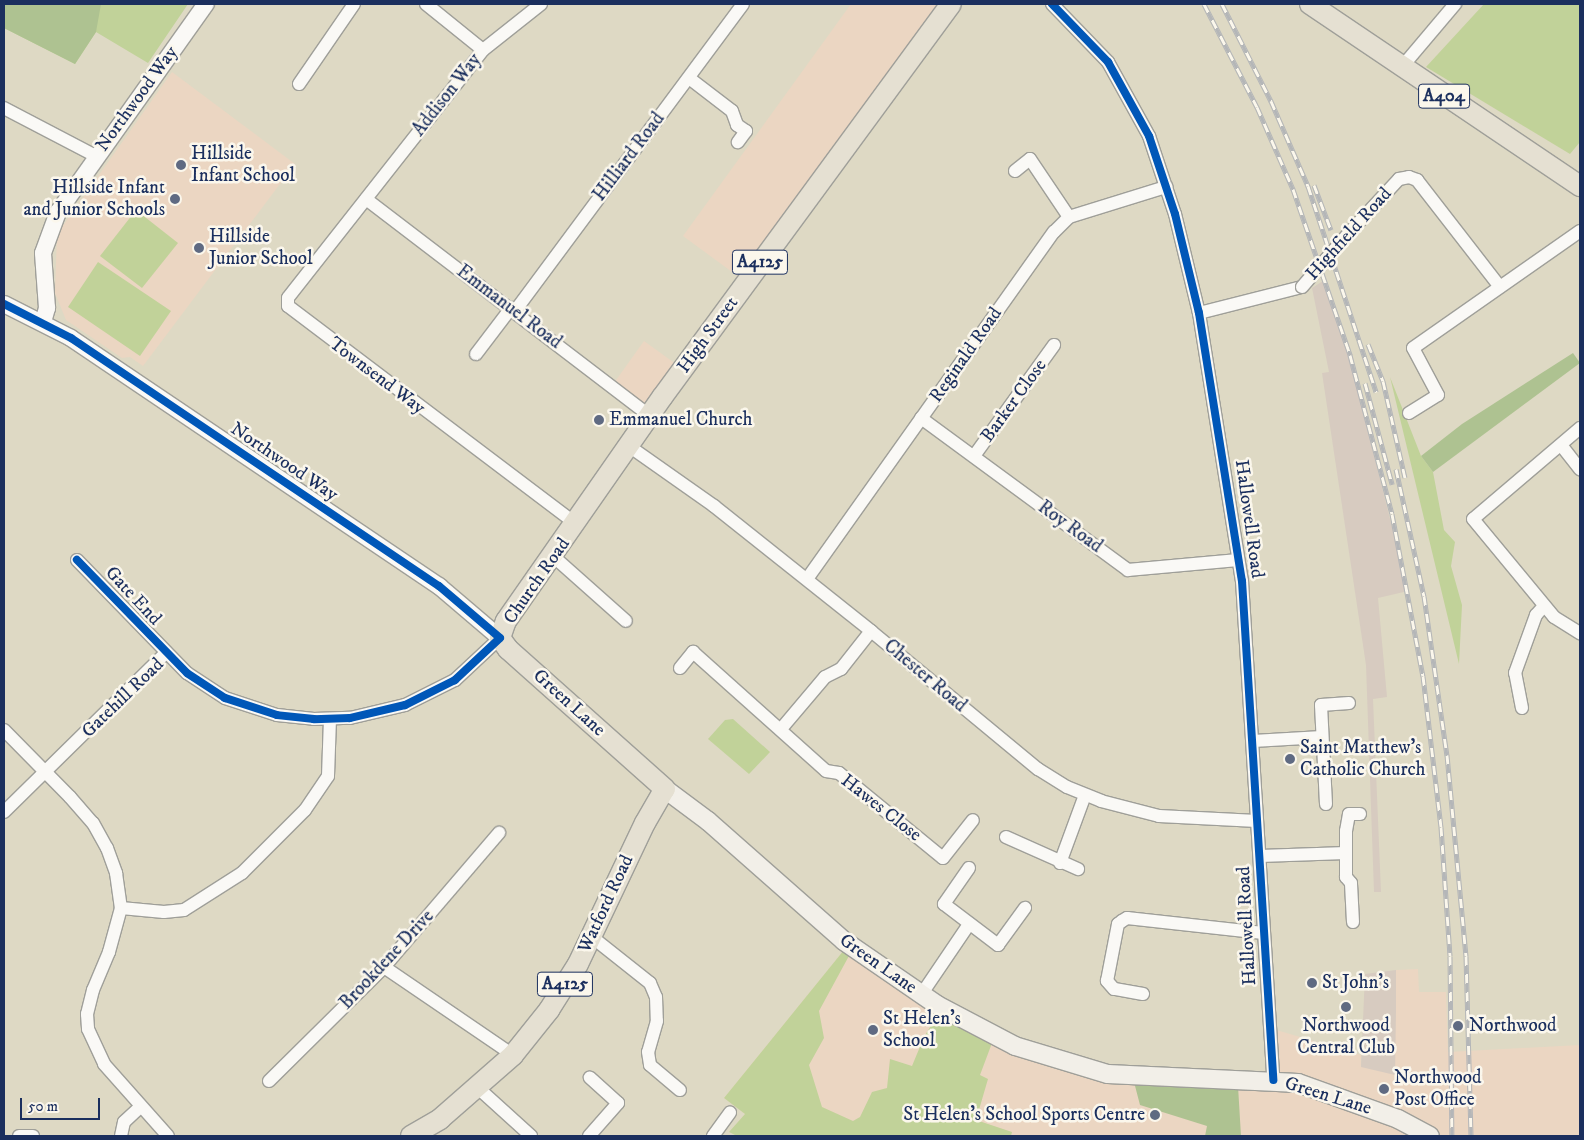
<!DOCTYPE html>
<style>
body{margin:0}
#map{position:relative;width:1584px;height:1140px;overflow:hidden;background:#ded9c4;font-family:"IM FELL DW Pica",serif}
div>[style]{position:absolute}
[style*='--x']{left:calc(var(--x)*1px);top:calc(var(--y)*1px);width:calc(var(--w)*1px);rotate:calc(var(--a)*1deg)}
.built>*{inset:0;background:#ebd6c2}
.industrial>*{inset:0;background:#d7cbc0}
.green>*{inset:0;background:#c1d299}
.forest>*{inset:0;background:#aec291}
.roads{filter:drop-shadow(1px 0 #9f9f99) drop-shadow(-1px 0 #9f9f99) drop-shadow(0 1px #9f9f99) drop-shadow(0 -1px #9f9f99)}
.minor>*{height:12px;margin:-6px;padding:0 6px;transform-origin:6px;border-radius:6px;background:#faf9f6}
.tertiary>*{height:16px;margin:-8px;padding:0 8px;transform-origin:8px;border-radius:8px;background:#faf9f6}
.secondary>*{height:18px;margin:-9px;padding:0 9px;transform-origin:9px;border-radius:9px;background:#f2efe8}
.primary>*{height:20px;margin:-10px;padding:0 10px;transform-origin:10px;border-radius:10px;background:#e5e0d2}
.rail>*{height:5px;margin-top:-2.5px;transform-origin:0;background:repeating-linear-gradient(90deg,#fbf7ec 0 9px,#b4b6b8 0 18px);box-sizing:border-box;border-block:1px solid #b4b6b8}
.bridges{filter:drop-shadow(1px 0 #9f9f99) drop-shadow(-1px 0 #9f9f99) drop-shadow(0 1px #9f9f99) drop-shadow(0 -1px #9f9f99)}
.minor-bridge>*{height:12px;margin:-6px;padding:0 6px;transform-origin:6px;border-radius:6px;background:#faf9f6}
.cycleway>*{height:8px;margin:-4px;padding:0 4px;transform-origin:4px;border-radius:4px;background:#0057b8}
.dots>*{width:14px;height:14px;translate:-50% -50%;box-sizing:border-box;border:2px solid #fbf7ec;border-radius:50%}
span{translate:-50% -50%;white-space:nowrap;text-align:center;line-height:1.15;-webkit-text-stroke:5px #fbf7ec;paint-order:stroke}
.shield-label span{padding:1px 4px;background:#fbf7ec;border:1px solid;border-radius:4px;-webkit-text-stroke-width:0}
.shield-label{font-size:18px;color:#1b2f5e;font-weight:700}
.street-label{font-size:19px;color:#1b2f5e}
.poi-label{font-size:19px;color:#1b2f5e}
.left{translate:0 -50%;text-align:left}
.right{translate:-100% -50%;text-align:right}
.frame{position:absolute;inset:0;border:5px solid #1b2f5e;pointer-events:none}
.scale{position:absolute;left:20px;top:1098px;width:80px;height:22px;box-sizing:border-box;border:2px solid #1b2f5e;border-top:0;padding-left:6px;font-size:15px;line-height:18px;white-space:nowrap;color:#1b2f5e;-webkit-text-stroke:4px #fbf7ec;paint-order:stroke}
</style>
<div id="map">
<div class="built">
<div style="clip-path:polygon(851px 4px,951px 4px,743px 280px,683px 236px)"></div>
<div style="clip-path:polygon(172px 72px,295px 164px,143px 366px,130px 357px,122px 358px,66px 320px,55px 293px,57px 234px)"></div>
<div style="clip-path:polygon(644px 341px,680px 367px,650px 411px,614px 383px)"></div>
<div style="clip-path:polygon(844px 950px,1023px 1055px,1094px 1079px,1267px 1087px,1273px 1029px,1361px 1055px,1361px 1067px,1396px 1011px,1396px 970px,1418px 969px,1419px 992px,1446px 992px,1448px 1052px,1580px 1045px,1580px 1136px,737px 1136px,729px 1132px,745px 1114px,724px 1098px)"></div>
</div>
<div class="industrial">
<div style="clip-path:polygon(1323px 281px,1351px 363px,1408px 591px,1378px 598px,1387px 697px,1373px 699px,1381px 892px,1374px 892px,1366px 665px,1322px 373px,1329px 372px,1312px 288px)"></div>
<div style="clip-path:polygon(1396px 970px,1396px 1011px,1395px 1075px,1361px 1067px,1365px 974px)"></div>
</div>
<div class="green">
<div style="clip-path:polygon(4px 4px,188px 4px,148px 63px,96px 32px,75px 64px,4px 28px)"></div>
<div style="clip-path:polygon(1484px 4px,1580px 4px,1580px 142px,1570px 154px,1426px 67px)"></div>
<div style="clip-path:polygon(136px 210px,178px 243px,142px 288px,100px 256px)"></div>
<div style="clip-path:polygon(98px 262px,171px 311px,140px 356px,68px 307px)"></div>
<div style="clip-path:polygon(1390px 377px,1421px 456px,1433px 472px,1444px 530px,1455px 542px,1451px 566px,1462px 605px,1459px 664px)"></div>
<div style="clip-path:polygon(733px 719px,770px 752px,749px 774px,708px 739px,725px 720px)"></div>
<div style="clip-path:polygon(844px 950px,850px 954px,819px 1011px,824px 1038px,809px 1065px,822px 1107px,853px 1121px,860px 1117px,872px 1092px,887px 1088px,890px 1059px,912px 1066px,924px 1037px,938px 1014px,992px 1043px,980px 1075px,988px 1079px,976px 1120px,1012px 1132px,1011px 1136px,737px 1136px,729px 1132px,745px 1114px,724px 1098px)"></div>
</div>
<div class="forest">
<div style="clip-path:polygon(4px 4px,101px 4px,96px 32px,75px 64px,4px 28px)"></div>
<div style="clip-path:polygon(1573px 353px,1580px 363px,1433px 472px,1421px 456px,1462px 424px)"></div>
<div style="clip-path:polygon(1134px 1082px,1238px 1086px,1241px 1136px,1205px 1136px,1207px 1126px,1140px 1105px)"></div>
</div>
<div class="roads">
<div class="minor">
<div style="--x:426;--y:4;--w:73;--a:38.9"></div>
<div style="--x:541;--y:4;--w:74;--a:141.6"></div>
<div style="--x:483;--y:50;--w:315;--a:128.2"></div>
<div style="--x:288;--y:298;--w:8;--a:90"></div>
<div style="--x:288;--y:306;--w:361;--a:37.1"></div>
<div style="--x:1052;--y:4;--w:81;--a:46"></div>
<div style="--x:1108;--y:62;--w:85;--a:61"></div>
<div style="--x:1149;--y:136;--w:82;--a:71.6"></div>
<div style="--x:1175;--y:214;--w:102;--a:76.4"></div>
<div style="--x:1199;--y:313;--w:271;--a:80.9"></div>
<div style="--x:1242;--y:581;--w:500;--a:86.4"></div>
<div style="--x:1401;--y:68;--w:84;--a:-49.8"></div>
<div style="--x:689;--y:78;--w:54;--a:37.5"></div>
<div style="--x:732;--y:111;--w:15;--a:70"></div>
<div style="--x:737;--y:125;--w:11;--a:34"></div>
<div style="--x:746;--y:131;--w:14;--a:126"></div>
<div style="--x:299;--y:84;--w:97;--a:-55.5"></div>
<div style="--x:4;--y:108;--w:104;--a:27.6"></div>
<div style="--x:1015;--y:171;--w:19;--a:-39"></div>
<div style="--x:1030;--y:159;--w:70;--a:56.1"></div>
<div style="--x:366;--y:199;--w:357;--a:37.4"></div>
<div style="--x:1348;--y:234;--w:75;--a:-47.2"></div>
<div style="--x:1399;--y:179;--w:10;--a:-11"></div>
<div style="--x:1409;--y:177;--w:9;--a:21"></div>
<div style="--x:1417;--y:180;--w:135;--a:52.2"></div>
<div style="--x:515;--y:311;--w:382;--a:-53.4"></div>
<div style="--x:1199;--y:313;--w:106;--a:-14.2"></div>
<div style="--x:476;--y:354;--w:58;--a:-52.7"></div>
<div style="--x:1409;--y:413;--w:34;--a:-32"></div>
<div style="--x:1438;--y:395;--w:53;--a:-118"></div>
<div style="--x:1413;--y:348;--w:204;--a:-35"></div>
<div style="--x:921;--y:418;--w:257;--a:36.3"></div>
<div style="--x:1128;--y:570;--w:110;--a:-5.2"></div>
<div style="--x:1580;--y:428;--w:140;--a:139.6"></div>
<div style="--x:1473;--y:519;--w:127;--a:50.4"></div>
<div style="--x:1554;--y:617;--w:31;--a:32"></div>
<div style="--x:1561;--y:445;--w:31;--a:52"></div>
<div style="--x:629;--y:446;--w:104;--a:35.2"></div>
<div style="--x:714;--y:506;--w:201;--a:38.5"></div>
<div style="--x:871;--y:631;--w:217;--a:39.6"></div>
<div style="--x:1038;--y:769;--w:34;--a:32"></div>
<div style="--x:1067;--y:787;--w:37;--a:22"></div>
<div style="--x:1101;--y:801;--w:60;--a:14.5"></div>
<div style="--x:1159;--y:816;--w:98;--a:2.9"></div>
<div style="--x:974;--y:456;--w:137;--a:-54.2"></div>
<div style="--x:554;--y:557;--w:96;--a:41.6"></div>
<div style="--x:77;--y:560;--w:158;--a:45.8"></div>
<div style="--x:187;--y:673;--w:45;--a:33.3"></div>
<div style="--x:225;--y:698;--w:55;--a:18.1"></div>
<div style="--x:277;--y:715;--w:37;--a:6"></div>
<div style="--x:314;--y:719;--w:36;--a:-2"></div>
<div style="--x:350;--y:718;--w:57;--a:-13.3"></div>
<div style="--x:405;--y:705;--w:56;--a:-26.6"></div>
<div style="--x:455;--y:680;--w:62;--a:-43"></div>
<div style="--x:807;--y:579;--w:426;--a:-54.6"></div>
<div style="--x:1054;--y:232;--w:21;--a:-45"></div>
<div style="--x:1069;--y:217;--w:102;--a:-17.2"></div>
<div style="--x:680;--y:668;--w:21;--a:-51"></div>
<div style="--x:693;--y:652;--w:178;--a:41.8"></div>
<div style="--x:826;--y:771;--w:13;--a:9"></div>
<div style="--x:839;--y:773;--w:134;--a:39.3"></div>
<div style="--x:943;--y:858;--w:48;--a:-51.7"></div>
<div style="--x:1522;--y:708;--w:36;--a:-101"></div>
<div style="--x:1515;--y:673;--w:62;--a:-70.1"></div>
<div style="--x:1536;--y:615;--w:12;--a:-48"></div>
<div style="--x:781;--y:729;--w:68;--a:-49.8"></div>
<div style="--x:825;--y:677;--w:18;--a:-27"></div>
<div style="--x:841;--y:669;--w:48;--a:-51.7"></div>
<div style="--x:4;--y:730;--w:94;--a:45.4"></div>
<div style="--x:70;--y:797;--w:35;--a:49"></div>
<div style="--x:93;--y:823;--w:29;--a:61"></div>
<div style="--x:107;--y:848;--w:27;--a:70"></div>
<div style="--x:116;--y:873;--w:35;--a:82"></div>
<div style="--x:121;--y:908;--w:46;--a:105.3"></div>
<div style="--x:109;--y:952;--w:41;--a:112.8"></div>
<div style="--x:93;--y:990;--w:25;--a:104"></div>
<div style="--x:87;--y:1014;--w:15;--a:86"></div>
<div style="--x:88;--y:1029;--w:38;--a:65"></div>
<div style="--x:104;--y:1064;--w:96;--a:48.4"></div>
<div style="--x:1253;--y:741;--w:69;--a:-3.3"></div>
<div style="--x:1326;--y:804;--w:99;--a:-92.9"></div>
<div style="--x:1321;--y:705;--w:28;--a:-4"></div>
<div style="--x:4;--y:812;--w:226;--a:-44.5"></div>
<div style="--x:1006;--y:837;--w:79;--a:24"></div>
<div style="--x:1260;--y:856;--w:86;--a:-2"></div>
<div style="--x:1060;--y:863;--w:72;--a:-69.8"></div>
<div style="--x:969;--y:868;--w:44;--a:124.8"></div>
<div style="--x:944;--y:904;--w:68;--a:37.2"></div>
<div style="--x:998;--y:945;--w:46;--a:-53.9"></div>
<div style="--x:121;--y:908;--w:43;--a:5.3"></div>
<div style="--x:164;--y:912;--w:20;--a:-6"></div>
<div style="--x:184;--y:910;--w:69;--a:-32.5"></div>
<div style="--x:242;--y:873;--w:89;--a:-45"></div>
<div style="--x:305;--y:810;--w:41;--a:-55.9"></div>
<div style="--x:328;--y:776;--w:57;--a:-88"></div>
<div style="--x:1353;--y:922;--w:39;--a:-93"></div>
<div style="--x:1351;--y:883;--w:8;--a:-130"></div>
<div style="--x:1346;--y:877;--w:46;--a:-90"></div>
<div style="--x:1346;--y:831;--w:17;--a:-80"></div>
<div style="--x:1349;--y:814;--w:11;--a:0"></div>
<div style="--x:592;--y:937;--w:74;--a:38.4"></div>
<div style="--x:650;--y:983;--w:15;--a:67"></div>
<div style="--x:656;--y:997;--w:24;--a:88"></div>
<div style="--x:657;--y:1021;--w:32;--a:106"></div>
<div style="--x:648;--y:1052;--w:13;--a:81"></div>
<div style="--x:650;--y:1065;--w:39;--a:40"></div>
<div style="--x:384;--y:967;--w:156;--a:34.3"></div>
<div style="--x:1143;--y:994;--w:29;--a:-170"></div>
<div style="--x:1114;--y:989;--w:11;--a:-131"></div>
<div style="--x:1107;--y:981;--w:58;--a:-79.1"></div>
<div style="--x:1118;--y:924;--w:5;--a:-37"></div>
<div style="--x:1122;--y:921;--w:6;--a:-31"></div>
<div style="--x:1127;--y:918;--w:137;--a:6.3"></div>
<div style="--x:921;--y:995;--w:86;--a:-55.9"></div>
<div style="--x:269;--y:1081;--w:162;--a:-44.7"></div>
<div style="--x:384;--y:967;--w:177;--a:-49.4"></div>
<div style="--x:477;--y:1087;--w:73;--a:42.2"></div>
<div style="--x:19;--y:1136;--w:14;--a:0"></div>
<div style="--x:121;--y:1136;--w:14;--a:-78"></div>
<div style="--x:124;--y:1122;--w:23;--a:-43"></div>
<div style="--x:589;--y:1136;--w:44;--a:-48.7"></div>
<div style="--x:618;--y:1103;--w:38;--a:-138"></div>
<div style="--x:713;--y:1136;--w:29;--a:-54"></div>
</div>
<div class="tertiary">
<div style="--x:4;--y:304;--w:75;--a:26.9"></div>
<div style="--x:71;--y:338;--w:444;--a:34"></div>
<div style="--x:439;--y:586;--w:80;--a:40.4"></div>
<div style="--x:43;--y:322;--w:15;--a:-74"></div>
<div style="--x:47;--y:308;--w:55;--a:-94.2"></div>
<div style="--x:43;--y:253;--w:44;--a:-69.9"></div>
<div style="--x:58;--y:212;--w:255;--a:-54.6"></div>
</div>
<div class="secondary">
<div style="--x:665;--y:789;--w:54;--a:36.7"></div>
<div style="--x:708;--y:821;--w:181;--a:41.4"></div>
<div style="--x:844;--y:941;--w:113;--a:34.5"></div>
<div style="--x:937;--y:1005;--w:88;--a:27.7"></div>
<div style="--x:1015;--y:1046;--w:97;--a:16.8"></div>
<div style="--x:1108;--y:1074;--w:190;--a:2.7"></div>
<div style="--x:1298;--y:1083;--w:106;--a:19.8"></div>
<div style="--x:1398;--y:1119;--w:36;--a:28"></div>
</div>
<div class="primary">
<div style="--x:1310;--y:4;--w:326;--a:34"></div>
<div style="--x:411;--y:1136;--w:34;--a:-30"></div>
<div style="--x:440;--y:1119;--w:97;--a:-41.2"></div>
<div style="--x:513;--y:1055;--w:58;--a:-51.3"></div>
<div style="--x:549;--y:1010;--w:54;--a:-57.8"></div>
<div style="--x:578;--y:964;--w:156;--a:-64.6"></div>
<div style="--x:645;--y:823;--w:39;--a:-60"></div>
<div style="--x:665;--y:789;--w:210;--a:-138.3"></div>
<div style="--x:508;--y:649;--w:14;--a:-126"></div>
<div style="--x:500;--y:638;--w:18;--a:-71"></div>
<div style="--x:506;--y:621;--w:274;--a:-55.1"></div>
<div style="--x:663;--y:396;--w:486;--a:-53.7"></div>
</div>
</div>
<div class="rail">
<div style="--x:1204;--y:4;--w:116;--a:62.8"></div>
<div style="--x:1257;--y:107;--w:90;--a:66.3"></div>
<div style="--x:1293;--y:189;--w:176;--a:71"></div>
<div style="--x:1350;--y:355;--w:164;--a:75.2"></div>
<div style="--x:1392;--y:514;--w:165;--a:79.2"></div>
<div style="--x:1423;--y:676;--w:152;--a:83.2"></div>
<div style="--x:1441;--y:827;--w:129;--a:86"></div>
<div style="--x:1450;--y:956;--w:180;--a:89.4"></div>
<div style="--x:1222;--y:4;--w:109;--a:63.2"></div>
<div style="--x:1271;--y:101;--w:93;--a:66.5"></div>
<div style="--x:1308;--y:186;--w:217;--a:71.7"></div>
<div style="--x:1314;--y:185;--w:48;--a:69.3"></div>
<div style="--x:1368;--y:344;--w:40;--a:68"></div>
<div style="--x:1383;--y:381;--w:99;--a:77.2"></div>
<div style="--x:1365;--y:383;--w:105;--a:75"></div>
<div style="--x:1396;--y:469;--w:130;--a:77.6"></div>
<div style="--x:1424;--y:596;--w:161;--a:81.8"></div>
<div style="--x:1447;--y:755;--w:202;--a:84.6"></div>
<div style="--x:1466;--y:956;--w:180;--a:88.4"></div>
</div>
<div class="bridges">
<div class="minor-bridge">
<div style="--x:1302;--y:287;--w:70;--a:-49"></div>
</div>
</div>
<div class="cycleway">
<div style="--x:1052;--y:4;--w:81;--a:46"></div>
<div style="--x:1108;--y:62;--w:85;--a:61"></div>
<div style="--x:1149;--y:136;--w:82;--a:71.6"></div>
<div style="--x:1175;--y:214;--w:102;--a:76.4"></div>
<div style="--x:1199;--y:313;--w:271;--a:80.9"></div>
<div style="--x:1242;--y:581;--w:500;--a:86.4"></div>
<div style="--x:4;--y:304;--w:75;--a:26.9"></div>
<div style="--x:71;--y:338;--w:444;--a:34"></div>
<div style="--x:439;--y:586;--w:80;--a:40.4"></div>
<div style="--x:500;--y:638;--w:62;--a:137"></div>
<div style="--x:455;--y:680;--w:56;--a:153.4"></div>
<div style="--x:405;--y:705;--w:57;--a:166.7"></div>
<div style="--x:350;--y:718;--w:36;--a:178"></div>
<div style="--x:314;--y:719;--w:37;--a:-174"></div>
<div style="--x:277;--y:715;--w:55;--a:-161.9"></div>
<div style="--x:225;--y:698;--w:45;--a:-146.7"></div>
<div style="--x:187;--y:673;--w:158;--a:-134.2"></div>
</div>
<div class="dots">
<div style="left:181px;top:165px;background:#5f6a82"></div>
<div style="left:175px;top:199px;background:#5f6a82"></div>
<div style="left:199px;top:248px;background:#5f6a82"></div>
<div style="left:599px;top:420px;background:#5f6a82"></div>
<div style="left:1290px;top:759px;background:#5f6a82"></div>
<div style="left:1312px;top:983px;background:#5f6a82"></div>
<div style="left:1346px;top:1007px;background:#5f6a82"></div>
<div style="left:1458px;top:1026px;background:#5f6a82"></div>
<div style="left:873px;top:1030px;background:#5f6a82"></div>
<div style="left:1384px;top:1089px;background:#5f6a82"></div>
<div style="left:1155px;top:1115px;background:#5f6a82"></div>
</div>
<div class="shield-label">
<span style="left:1444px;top:96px">A404</span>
<span style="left:760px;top:262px">A4125</span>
<span style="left:565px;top:984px">A4125</span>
</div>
<div class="street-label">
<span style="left:447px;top:95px;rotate:-52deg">Addison Way</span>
<span style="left:137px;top:99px;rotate:-54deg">Northwood Way</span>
<span style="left:629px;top:157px;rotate:-53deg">Hilliard Road</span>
<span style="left:1349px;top:234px;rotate:-48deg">Highfield Road</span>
<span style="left:509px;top:307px;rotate:37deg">Emmanuel Road</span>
<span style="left:708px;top:335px;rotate:-54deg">High Street</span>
<span style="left:966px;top:355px;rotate:-55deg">Reginald Road</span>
<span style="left:377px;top:376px;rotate:37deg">Townsend Way</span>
<span style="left:1014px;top:401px;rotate:-54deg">Barker Close</span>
<span style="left:284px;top:462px;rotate:34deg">Northwood Way</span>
<span style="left:1249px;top:519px;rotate:82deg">Hallowell Road</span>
<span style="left:1070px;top:527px;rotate:36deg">Roy Road</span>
<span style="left:537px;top:581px;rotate:-55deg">Church Road</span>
<span style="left:133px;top:596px;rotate:47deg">Gate End</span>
<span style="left:925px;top:676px;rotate:40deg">Chester Road</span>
<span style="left:123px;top:698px;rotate:-44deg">Gatehill Road</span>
<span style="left:569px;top:703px;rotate:42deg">Green Lane</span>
<span style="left:881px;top:808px;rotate:38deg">Hawes Close</span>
<span style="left:606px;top:904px;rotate:-65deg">Watford Road</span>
<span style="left:1247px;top:926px;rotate:-93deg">Hallowell Road</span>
<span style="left:387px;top:960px;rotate:-47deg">Brookdene Drive</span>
<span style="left:878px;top:964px;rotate:35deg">Green Lane</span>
<span style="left:1328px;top:1096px;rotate:17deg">Green Lane</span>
</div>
<div class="poi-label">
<span class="left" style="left:191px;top:165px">Hillside<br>Infant School</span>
<span class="right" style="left:165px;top:199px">Hillside Infant<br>and Junior Schools</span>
<span class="left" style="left:209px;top:248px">Hillside<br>Junior School</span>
<span class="left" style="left:609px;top:420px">Emmanuel Church</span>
<span class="left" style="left:1300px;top:759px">Saint Matthew's<br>Catholic Church</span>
<span class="left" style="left:1322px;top:983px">St John's</span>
<span class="left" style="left:883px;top:1030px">St Helen's<br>School</span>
<span style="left:1346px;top:1037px">Northwood<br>Central Club</span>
<span class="left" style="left:1469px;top:1026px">Northwood</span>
<span class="left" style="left:1394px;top:1089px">Northwood<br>Post Office</span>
<span class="right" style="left:1145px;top:1115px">St Helen's School Sports Centre</span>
</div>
<div class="frame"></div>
<div class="scale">50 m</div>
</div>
